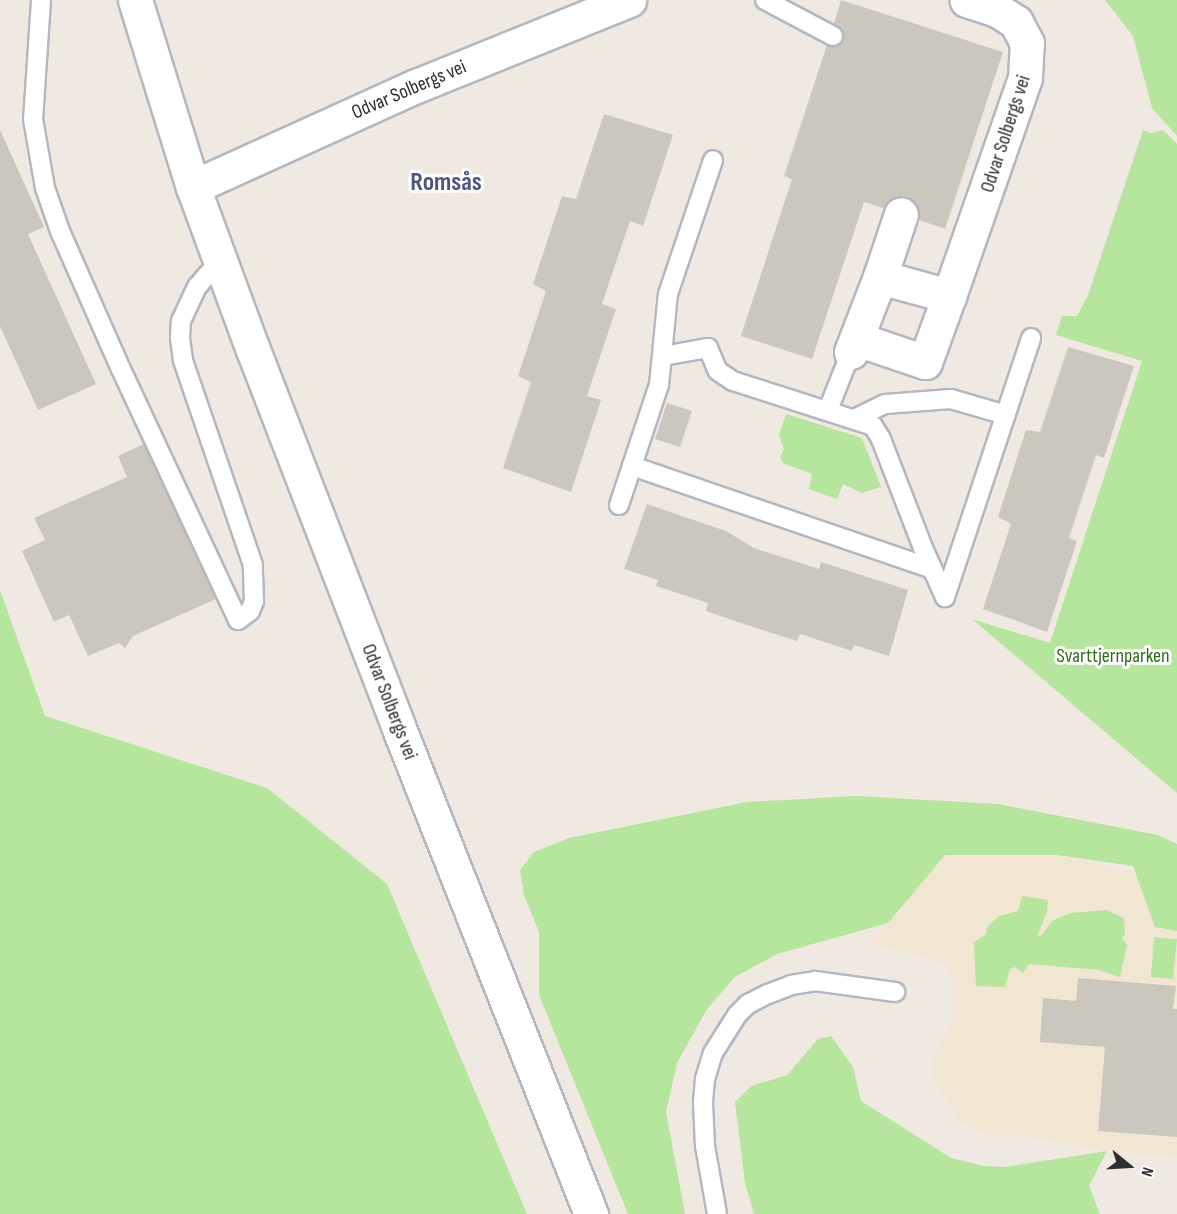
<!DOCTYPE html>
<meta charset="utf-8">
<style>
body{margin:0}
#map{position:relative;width:1177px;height:1214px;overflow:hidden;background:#efe9e1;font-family:"Sofia Sans Condensed",sans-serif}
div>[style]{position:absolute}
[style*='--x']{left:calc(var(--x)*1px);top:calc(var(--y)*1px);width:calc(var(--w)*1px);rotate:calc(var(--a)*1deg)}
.education>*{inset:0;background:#f0e6d1}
.green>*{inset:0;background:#b6e59e}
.building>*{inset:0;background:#cbc7bf}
.roads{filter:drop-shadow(2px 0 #b4b7c1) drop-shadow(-2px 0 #b4b7c1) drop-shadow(0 2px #b4b7c1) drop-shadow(0 -2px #b4b7c1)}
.lane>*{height:18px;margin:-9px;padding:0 9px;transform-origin:9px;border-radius:9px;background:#fff}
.street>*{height:33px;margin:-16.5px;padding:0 16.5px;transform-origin:16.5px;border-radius:16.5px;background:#fff}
.secondary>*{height:33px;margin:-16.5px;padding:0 16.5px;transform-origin:16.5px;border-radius:16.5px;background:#fff}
span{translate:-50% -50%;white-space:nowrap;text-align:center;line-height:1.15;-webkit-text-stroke:6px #fff;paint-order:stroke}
.street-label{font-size:20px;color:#2e2e2e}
.park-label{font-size:20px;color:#2c6e1b}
.district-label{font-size:26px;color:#4d5680;font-weight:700}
.north{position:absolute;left:1099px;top:1136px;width:60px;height:60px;-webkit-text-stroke:4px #fff;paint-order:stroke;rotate:108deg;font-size:16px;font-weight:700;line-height:24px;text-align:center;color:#2e2e2e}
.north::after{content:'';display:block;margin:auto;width:21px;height:27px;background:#2e2e2e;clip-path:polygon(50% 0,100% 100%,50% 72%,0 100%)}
</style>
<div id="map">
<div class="education">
<div style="clip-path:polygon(945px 855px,1057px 855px,1150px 876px,1177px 886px,1177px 1157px,1107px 1151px,1017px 1135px,987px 1135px,958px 1121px,931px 1073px,937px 1047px,950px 1028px,953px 1013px,953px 979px,947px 965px,921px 955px,870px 944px)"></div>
</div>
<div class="green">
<div style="clip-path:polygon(1105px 0,1177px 0,1177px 136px,1152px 108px,1133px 36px)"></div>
<div style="clip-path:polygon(1143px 130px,1150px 133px,1163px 130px,1177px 144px,1177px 793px,972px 619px,1050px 643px,1142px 361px,1056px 335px,1062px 316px,1077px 316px,1088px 295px)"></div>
<div style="clip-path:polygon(786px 414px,862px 438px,881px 487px,862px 493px,843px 484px,837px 499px,809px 489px,812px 474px,783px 463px,780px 457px,784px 449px,779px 435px)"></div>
<div style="clip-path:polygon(0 590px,45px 716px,267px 788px,387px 884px,527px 1214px,0 1214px)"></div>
<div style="clip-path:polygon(856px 796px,998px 804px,1158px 835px,1177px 844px,1177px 931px,1155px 927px,1133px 866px,1057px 855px,945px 855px,888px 923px,777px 954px,735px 977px,707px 1009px,677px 1063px,666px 1112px,685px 1214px,628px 1214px,539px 995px,539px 932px,524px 895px,520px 870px,534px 852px,569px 838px,747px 802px)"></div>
<div style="clip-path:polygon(1022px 896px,1048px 900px,1047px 912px,1037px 936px,1042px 935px,1052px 921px,1071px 913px,1106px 910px,1124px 918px,1125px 934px,1122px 938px,1127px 945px,1120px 977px,1099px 970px,1029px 964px,1023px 973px,1015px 967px,1010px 969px,1005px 987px,976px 986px,974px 942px,986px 934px,987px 927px,999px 916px,1018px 911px)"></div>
<div style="clip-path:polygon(1154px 937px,1177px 939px,1173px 979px,1151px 977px)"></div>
<div style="clip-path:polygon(831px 1036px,853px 1067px,861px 1101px,951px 1158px,984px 1166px,1005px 1167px,1107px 1151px,1089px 1186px,1100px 1214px,754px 1214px,745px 1183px,735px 1102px,751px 1086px,787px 1075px,818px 1039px)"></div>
</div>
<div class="building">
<div style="clip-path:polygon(841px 0,1003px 52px,945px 229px,919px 220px,919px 211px,915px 202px,906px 196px,898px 196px,889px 200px,883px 208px,864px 202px,812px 359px,741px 336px,792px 179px,784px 176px,827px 45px,834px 47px,843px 41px,843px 31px,834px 24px)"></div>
<div style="clip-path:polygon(604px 114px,673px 135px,643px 226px,630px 221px,602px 304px,616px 309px,587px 396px,601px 400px,571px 492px,503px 468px,531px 382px,518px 376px,546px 291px,533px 284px,562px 196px,576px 199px)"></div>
<div style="clip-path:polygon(0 130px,44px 227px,28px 234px,96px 384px,38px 410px,0 326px)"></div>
<div style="clip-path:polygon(1068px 347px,1134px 366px,1104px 458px,1096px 455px,1069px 538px,1077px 541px,1047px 632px,983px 609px,1011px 524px,998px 517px,1026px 430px,1040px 432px)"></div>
<div style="clip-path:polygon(667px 403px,692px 411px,680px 447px,655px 439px)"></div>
<div style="clip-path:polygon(144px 444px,216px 599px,133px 636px,125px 648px,119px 643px,88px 656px,69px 615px,54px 622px,22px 551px,45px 540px,34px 518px,127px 477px,118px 456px)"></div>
<div style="clip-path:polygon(647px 504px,726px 531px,754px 548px,819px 569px,821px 562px,908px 590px,889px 656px,854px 645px,852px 651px,800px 634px,797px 641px,741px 623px,706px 611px,708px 603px,656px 586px,658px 580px,624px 569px)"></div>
<div style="clip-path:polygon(1078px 978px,1176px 986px,1173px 1009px,1177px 1009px,1177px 1137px,1098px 1131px,1105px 1047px,1040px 1042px,1043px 998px,1076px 1001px)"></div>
</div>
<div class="roads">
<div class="lane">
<div style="--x:41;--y:0;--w:119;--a:93.8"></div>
<div style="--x:33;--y:119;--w:70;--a:80.1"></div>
<div style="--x:45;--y:188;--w:46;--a:70.8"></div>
<div style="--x:60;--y:231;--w:149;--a:66.2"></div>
<div style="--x:120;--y:367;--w:279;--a:65"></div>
<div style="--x:238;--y:620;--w:15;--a:-37"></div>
<div style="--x:250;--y:611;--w:11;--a:-68"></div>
<div style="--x:254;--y:601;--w:36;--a:-92"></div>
<div style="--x:253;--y:565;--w:217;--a:-108.9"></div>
<div style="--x:183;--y:360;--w:22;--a:-98"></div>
<div style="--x:180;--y:338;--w:17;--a:-87"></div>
<div style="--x:181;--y:321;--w:38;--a:-65"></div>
<div style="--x:197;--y:287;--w:17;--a:-50"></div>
<div style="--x:208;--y:274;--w:16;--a:-35"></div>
<div style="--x:765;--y:0;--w:77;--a:27.9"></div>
<div style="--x:663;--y:356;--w:46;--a:-10.1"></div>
<div style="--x:708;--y:348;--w:25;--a:67"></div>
<div style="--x:718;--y:371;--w:18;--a:34"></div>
<div style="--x:733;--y:381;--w:147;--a:17.8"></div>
<div style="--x:873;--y:426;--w:15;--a:58"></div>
<div style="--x:881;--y:439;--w:117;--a:68.9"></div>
<div style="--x:923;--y:548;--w:54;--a:65.8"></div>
<div style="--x:828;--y:410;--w:62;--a:-68.4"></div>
<div style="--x:856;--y:418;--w:32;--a:-26"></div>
<div style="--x:885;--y:404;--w:66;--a:-4.3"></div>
<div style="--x:951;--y:399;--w:57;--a:16.2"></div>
<div style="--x:632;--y:466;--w:317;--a:18.9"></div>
<div style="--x:619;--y:505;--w:126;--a:-71.6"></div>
<div style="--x:659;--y:385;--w:91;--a:-84.4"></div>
<div style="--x:668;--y:294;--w:141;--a:-71.4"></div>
<div style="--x:945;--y:597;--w:273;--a:-71.6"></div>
<div style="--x:717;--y:1214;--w:69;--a:-100"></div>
<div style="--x:705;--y:1146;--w:44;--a:-92.6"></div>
<div style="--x:703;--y:1102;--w:23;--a:-85"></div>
<div style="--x:705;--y:1079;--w:27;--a:-73"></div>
<div style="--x:713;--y:1053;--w:45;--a:-57.7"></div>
<div style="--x:737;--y:1015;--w:16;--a:-45"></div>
<div style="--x:748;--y:1004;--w:22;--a:-27"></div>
<div style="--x:768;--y:994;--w:25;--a:-21"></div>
<div style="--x:791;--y:985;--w:24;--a:-9"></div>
<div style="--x:815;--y:981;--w:81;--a:7.8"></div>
</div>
<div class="street">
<div style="--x:193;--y:187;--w:245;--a:-24.4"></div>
<div style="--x:416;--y:86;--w:230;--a:-22"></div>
<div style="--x:880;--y:277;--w:66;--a:-71.6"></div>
<div style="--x:857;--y:339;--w:72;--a:18.7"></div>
<div style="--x:925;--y:362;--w:70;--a:-70"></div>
<div style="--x:851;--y:352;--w:80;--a:-68.9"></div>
<div style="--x:880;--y:277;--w:72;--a:15.4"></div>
<div style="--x:949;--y:296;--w:231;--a:-70.8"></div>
<div style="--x:1025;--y:78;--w:35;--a:-87"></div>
<div style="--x:1027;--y:43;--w:24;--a:-118"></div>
<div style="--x:1016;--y:22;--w:22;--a:-148"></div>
<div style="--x:997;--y:10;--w:32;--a:-162"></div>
</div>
<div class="secondary">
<div style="--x:135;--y:0;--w:196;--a:72.8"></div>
<div style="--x:193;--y:187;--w:171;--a:69.8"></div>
<div style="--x:252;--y:347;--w:406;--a:68.9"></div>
<div style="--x:398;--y:726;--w:525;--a:68.42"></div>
</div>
</div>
<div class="street-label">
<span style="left:409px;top:90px;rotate:-23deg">Odvar Solbergs vei</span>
<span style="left:1006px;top:134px;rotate:-72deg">Odvar Solbergs vei</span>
<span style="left:389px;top:702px;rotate:69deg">Odvar Solbergs vei</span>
</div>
<div class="park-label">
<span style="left:1113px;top:656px">Svarttjernparken</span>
</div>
<div class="district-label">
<span style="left:446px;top:183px">Romsås</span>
</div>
<div class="north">N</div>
</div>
